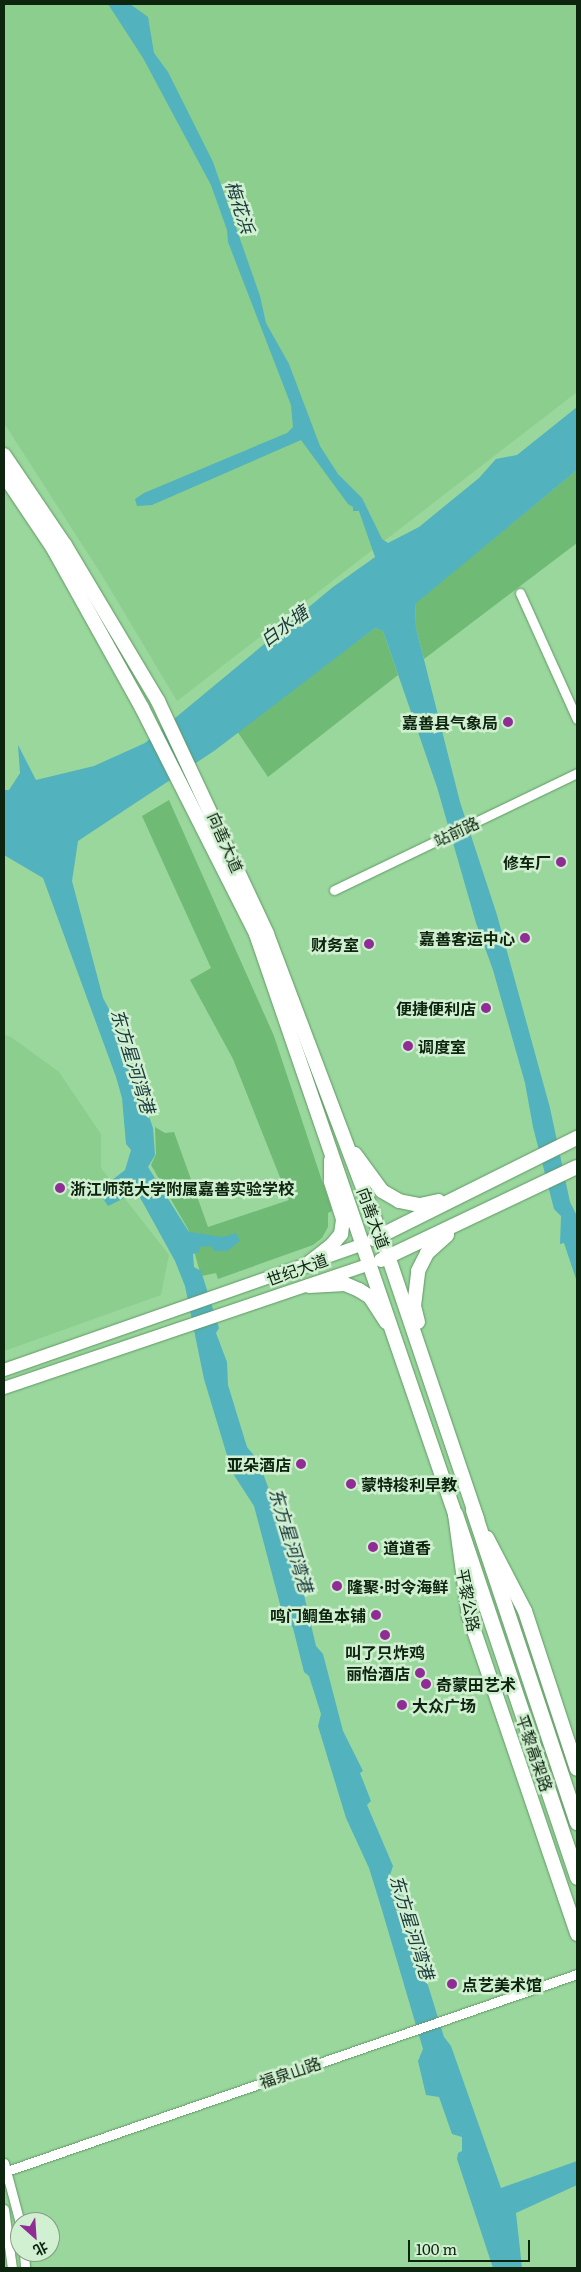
<!DOCTYPE html>
<meta charset="utf-8">
<style>
body{margin:0}
#map{position:relative;width:581px;height:2272px;overflow:hidden;background:#9ad79d;font-family:Literata,"Noto Sans SC",serif}
div>[style]{position:absolute}
.built>*{inset:0;background:#8bce8e}
.green>*{inset:0;background:#6fba74}
.water>*{inset:0;background:#52b2bd}
.roads{filter:drop-shadow(0 0 1px #5f9963) drop-shadow(0 0 1px #5f9963)}
.minor>*{height:9px;margin:-4.5px;padding:0 4.5px;transform-origin:4.5px;border-radius:4.5px;background:#fff}
.secondary>*{height:12px;margin:-6px;padding:0 6px;transform-origin:6px;border-radius:6px;background:#fff}
.primary>*{height:14px;margin:-7px;padding:0 7px;transform-origin:7px;border-radius:7px;background:#fff}
.trunk>*{height:15px;margin:-7.5px;padding:0 7.5px;transform-origin:7.5px;border-radius:7.5px;background:#fff}
.dots>*{width:14px;height:14px;translate:-50% -50%;box-sizing:border-box;border:2px solid #d1efd1;border-radius:50%}
span{translate:-50% -50%;white-space:nowrap;text-align:center;line-height:1.15;-webkit-text-stroke:5px #d1efd1;paint-order:stroke}
.poi-label{font-size:16px;color:#0d250f;font-weight:700}
.right{translate:-100% -50%;text-align:right}
.left{translate:0 -50%;text-align:left}
.street-label{font-size:16px;color:#0d250f}
.water-label{font-size:18px;color:#19373b;font-style:italic}
.frame{position:absolute;inset:0;border:5px solid #0d250f;pointer-events:none}
.north{position:absolute;left:10px;top:2212px;width:50px;height:50px;box-sizing:border-box;background:#d1efd1;border:1px solid #839e83;border-radius:50%;rotate:154deg;font-size:14px;font-weight:700;line-height:20px;text-align:center;color:#0d250f}
.north::after{content:'';display:block;margin:auto;width:18px;height:22px;background:#902d95;clip-path:polygon(50% 0,100% 100%,50% 72%,0 100%)}
.scale{position:absolute;left:408px;top:2240px;width:122px;height:22px;box-sizing:border-box;border:2px solid #0d250f;border-top:0;padding-left:6px;font-size:15px;line-height:18px;white-space:nowrap;color:#0d250f;-webkit-text-stroke:4px #d1efd1;paint-order:stroke}
</style>
<div id="map">
<div class="built">
<div style="clip-path:polygon(4px 4px,577px 4px,577px 392px,177px 701px,103px 577px,4px 423px)"></div>
<div style="clip-path:polygon(4px 1035px,11px 1037px,59px 1072px,101px 1134px,101px 1168px,169px 1255px,161px 1295px,4px 1351px)"></div>
</div>
<div class="green">
<div style="clip-path:polygon(577px 470px,577px 543px,424px 659px,416px 628px,415px 603px)"></div>
<div style="clip-path:polygon(375px 628px,383px 631px,398px 675px,268px 777px,237px 731px)"></div>
<div style="clip-path:polygon(169px 800px,274px 1036px,332px 1211px,328px 1213px,328px 1227px,322px 1238px,313px 1245px,218px 1279px,216px 1273px,201px 1276px,188px 1229px,151px 1165px,156px 1154px,155px 1127px,165px 1133px,174px 1132px,208px 1227px,289px 1200px,233px 1059px,190px 980px,211px 968px,142px 816px)"></div>
</div>
<div class="water">
<div style="clip-path:polygon(108px 4px,130px 4px,148px 17px,154px 53px,168px 72px,213px 162px,260px 296px,266px 323px,289px 364px,320px 446px,338px 474px,362px 498px,382px 539px,388px 543px,419px 527px,479px 478px,496px 459px,517px 455px,577px 407px,577px 470px,415px 604px,416px 628px,460px 802px,497px 915px,550px 1108px,570px 1202px,577px 1216px,577px 1282px,564px 1243px,560px 1244px,561px 1216px,554px 1209px,533px 1127px,525px 1083px,493px 970px,476px 923px,437px 787px,383px 631px,375px 628px,214px 751px,78px 841px,72px 881px,103px 998px,118px 1026px,153px 1128px,155px 1155px,148px 1167px,189px 1232px,223px 1237px,236px 1233px,240px 1241px,227px 1251px,214px 1251px,211px 1246px,200px 1247px,199px 1252px,193px 1254px,194px 1267px,201px 1271px,219px 1328px,216px 1333px,227px 1362px,228px 1385px,247px 1447px,258px 1460px,297px 1565px,316px 1646px,323px 1654px,343px 1731px,363px 1771px,360px 1773px,371px 1801px,367px 1805px,393px 1866px,390px 1875px,398px 1888px,444px 2037px,451px 2046px,501px 2188px,577px 2161px,577px 2185px,516px 2213px,522px 2268px,493px 2268px,457px 2159px,458px 2153px,462px 2151px,462px 2137px,452px 2134px,439px 2097px,426px 2095px,418px 2061px,423px 2049px,382px 1910px,369px 1868px,346px 1818px,318px 1726px,321px 1714px,309px 1676px,304px 1672px,293px 1628px,281px 1608px,254px 1506px,232px 1472px,204px 1379px,185px 1286px,175px 1261px,137px 1192px,108px 1206px,98px 1191px,125px 1170px,131px 1150px,126px 1144px,122px 1098px,116px 1077px,43px 878px,4px 855px,4px 790px,9px 790px,20px 773px,18px 745px,36px 780px,94px 766px,145px 743px,333px 587px,375px 557px,359px 511px,353px 511px,353px 507px,348px 504px,301px 440px,152px 505px,137px 506px,135px 499px,144px 493px,287px 433px,293px 427px,291px 405px,228px 242px,227px 230px,211px 185px,143px 58px)"></div>
</div>
<div class="roads">
<div class="minor">
<div style="left:520px;top:593px;width:138px;rotate:65.7deg"></div>
<div style="left:334px;top:890px;width:270px;rotate:-25.7deg"></div>
<div style="left:4px;top:2163px;width:62px;rotate:75.1deg"></div>
<div style="left:4px;top:2172px;width:606px;rotate:-19.06deg"></div>
<div style="left:4px;top:2209px;width:60px;rotate:82.3deg"></div>
<div style="left:24px;top:2252px;width:16px;rotate:86deg"></div>
</div>
<div class="secondary">
<div style="left:4px;top:1370px;width:381px;rotate:-19.3deg"></div>
<div style="left:4px;top:1388px;width:387px;rotate:-18.7deg"></div>
</div>
<div class="primary">
<div style="left:4px;top:455px;width:109px;rotate:55.9deg"></div>
<div style="left:65px;top:545px;width:182px;rotate:59.2deg"></div>
<div style="left:158px;top:701px;width:257px;rotate:64.9deg"></div>
<div style="left:267px;top:934px;width:322px;rotate:69.3deg"></div>
<div style="left:381px;top:1235px;width:300px;rotate:71.3deg"></div>
<div style="left:4px;top:475px;width:88px;rotate:56.1deg"></div>
<div style="left:53px;top:548px;width:183px;rotate:60.9deg"></div>
<div style="left:142px;top:708px;width:253px;rotate:63.2deg"></div>
<div style="left:256px;top:934px;width:613px;rotate:71.06deg"></div>
<div style="left:455px;top:1514px;width:103px;rotate:82.2deg"></div>
<div style="left:469px;top:1616px;width:336px;rotate:71.2deg"></div>
<div style="left:355px;top:1154px;width:46px;rotate:53.9deg"></div>
<div style="left:382px;top:1191px;width:20px;rotate:30deg"></div>
<div style="left:399px;top:1201px;width:21px;rotate:11deg"></div>
<div style="left:420px;top:1205px;width:19px;rotate:-12deg"></div>
<div style="left:374px;top:1239px;width:227px;rotate:-26.5deg"></div>
<div style="left:381px;top:1260px;width:217px;rotate:-25.4deg"></div>
<div style="left:305px;top:1266px;width:33px;rotate:-38deg"></div>
<div style="left:331px;top:1246px;width:16px;rotate:-50deg"></div>
<div style="left:341px;top:1234px;width:15px;rotate:-82deg"></div>
<div style="left:343px;top:1219px;width:40px;rotate:-108deg"></div>
<div style="left:331px;top:1181px;width:21px;rotate:-90deg"></div>
<div style="left:309px;top:1286px;width:36px;rotate:-3deg"></div>
<div style="left:345px;top:1284px;width:15px;rotate:23deg"></div>
<div style="left:359px;top:1290px;width:13px;rotate:32deg"></div>
<div style="left:370px;top:1297px;width:30px;rotate:57deg"></div>
<div style="left:418px;top:1322px;width:16px;rotate:-104deg"></div>
<div style="left:414px;top:1306px;width:35px;rotate:-83deg"></div>
<div style="left:418px;top:1271px;width:20px;rotate:-63deg"></div>
<div style="left:427px;top:1253px;width:27px;rotate:-42deg"></div>
<div style="left:487px;top:1538px;width:82px;rotate:62.5deg"></div>
<div style="left:525px;top:1611px;width:166px;rotate:71.8deg"></div>
</div>
<div class="trunk">
<div style="left:473px;top:1510px;width:329px;rotate:71.6deg"></div>
<div style="left:455px;top:1514px;width:383px;rotate:71.4deg"></div>
</div>
</div>
<div class="dots">
<div style="left:508px;top:722px;background:#902d95"></div>
<div style="left:561px;top:862px;background:#902d95"></div>
<div style="left:525px;top:938px;background:#902d95"></div>
<div style="left:369px;top:944px;background:#902d95"></div>
<div style="left:486px;top:1008px;background:#902d95"></div>
<div style="left:408px;top:1046px;background:#902d95"></div>
<div style="left:60px;top:1188px;background:#902d95"></div>
<div style="left:301px;top:1464px;background:#902d95"></div>
<div style="left:351px;top:1484px;background:#902d95"></div>
<div style="left:373px;top:1547px;background:#902d95"></div>
<div style="left:337px;top:1586px;background:#902d95"></div>
<div style="left:376px;top:1615px;background:#902d95"></div>
<div style="left:385px;top:1635px;background:#902d95"></div>
<div style="left:420px;top:1673px;background:#902d95"></div>
<div style="left:426px;top:1684px;background:#902d95"></div>
<div style="left:402px;top:1705px;background:#902d95"></div>
<div style="left:452px;top:1984px;background:#902d95"></div>
</div>
<div class="poi-label">
<span class="right" style="left:498px;top:722px">嘉善县气象局</span>
<span class="right" style="left:551px;top:862px">修车厂</span>
<span class="right" style="left:515px;top:938px">嘉善客运中心</span>
<span class="right" style="left:359px;top:944px">财务室</span>
<span class="right" style="left:476px;top:1008px">便捷便利店</span>
<span class="left" style="left:418px;top:1046px">调度室</span>
<span class="left" style="left:70px;top:1188px">浙江师范大学附属嘉善实验学校</span>
<span class="right" style="left:291px;top:1464px">亚朵酒店</span>
<span class="left" style="left:361px;top:1484px">蒙特梭利早教</span>
<span class="left" style="left:383px;top:1547px">道道香</span>
<span class="left" style="left:347px;top:1586px">隆聚·时令海鲜</span>
<span class="right" style="left:366px;top:1615px">鸣门鲷鱼本铺</span>
<span style="left:385px;top:1652px">叫了只炸鸡</span>
<span class="right" style="left:410px;top:1673px">丽怡酒店</span>
<span class="left" style="left:436px;top:1684px">奇蒙田艺术</span>
<span class="left" style="left:412px;top:1705px">大众广场</span>
<span class="left" style="left:462px;top:1984px">点艺美术馆</span>
</div>
<div class="street-label">
<span style="left:456px;top:831px;rotate:-25deg">站前路</span>
<span style="left:226px;top:842px;rotate:66deg">向善大道</span>
<span style="left:374px;top:1218px;rotate:70deg">向善大道</span>
<span style="left:297px;top:1269px;rotate:-20deg">世纪大道</span>
<span style="left:469px;top:1600px;rotate:79deg">平黎公路</span>
<span style="left:535px;top:1753px;rotate:71deg">平黎高架路</span>
<span style="left:290px;top:2072px;rotate:-19deg">福泉山路</span>
</div>
<div class="water-label">
<span style="left:240px;top:207px;rotate:72deg">梅花浜</span>
<span style="left:284px;top:626px;rotate:-37deg">白水塘</span>
<span style="left:133px;top:1061px;rotate:73deg">东方星河湾港</span>
<span style="left:291px;top:1540px;rotate:73deg">东方星河湾港</span>
<span style="left:412px;top:1927px;rotate:73deg">东方星河湾港</span>
</div>
<div class="frame"></div>
<div class="north">北</div>
<div class="scale">100 m</div>
</div>
